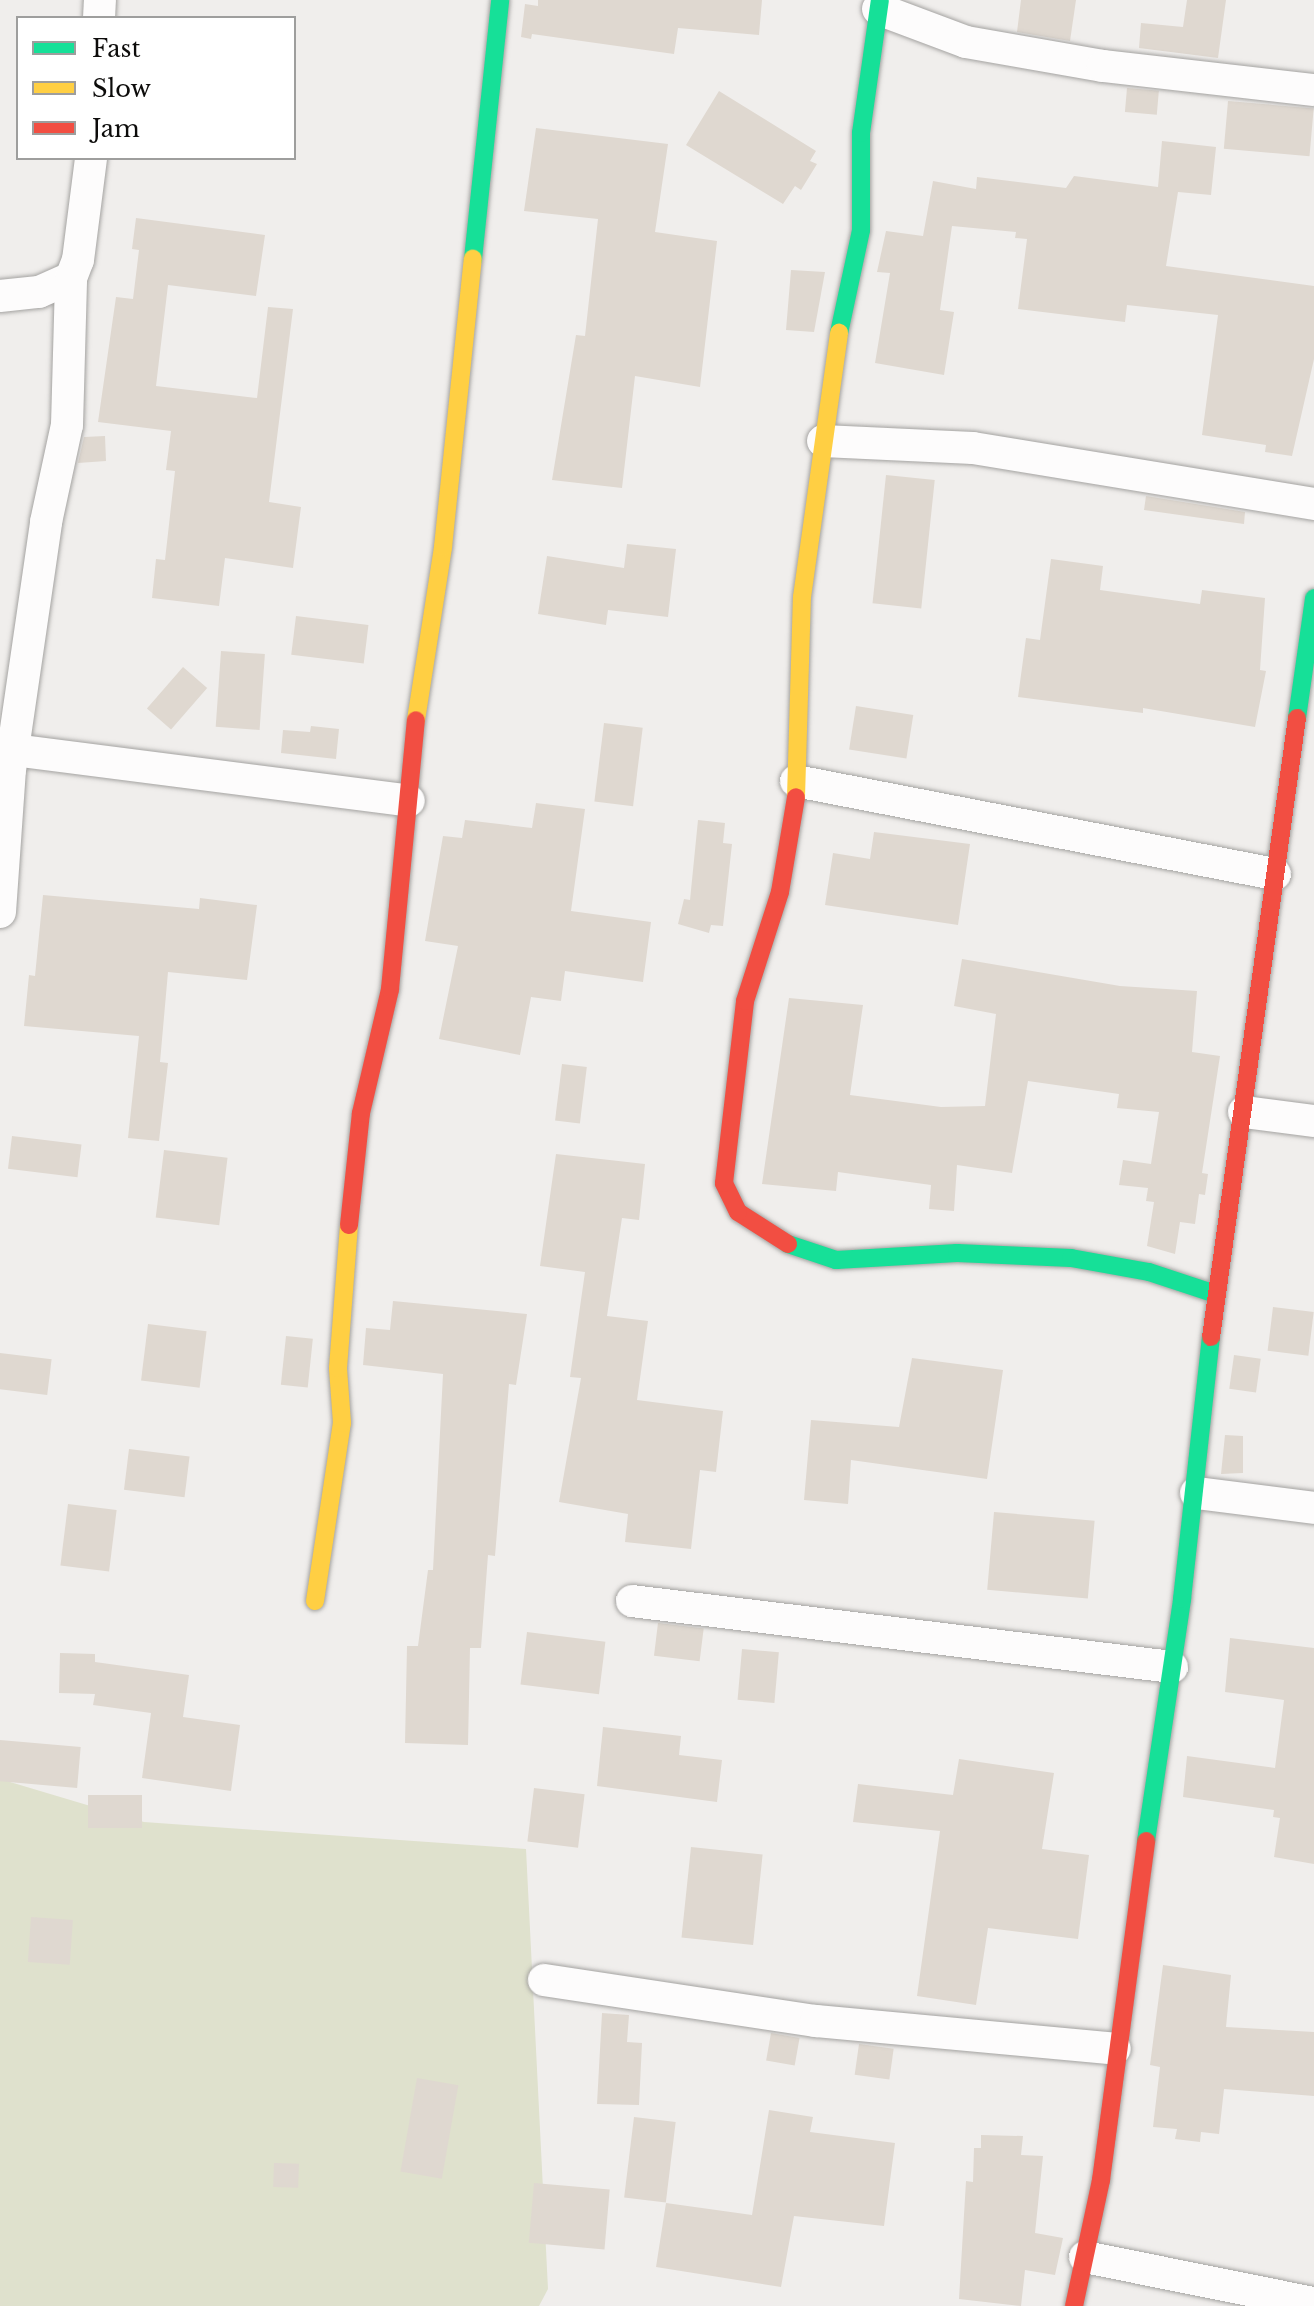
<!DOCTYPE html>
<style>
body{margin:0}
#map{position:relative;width:1314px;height:2306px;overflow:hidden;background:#f0eeec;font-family:"Libre Baskerville",serif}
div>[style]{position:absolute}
.green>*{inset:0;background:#dfe1cd}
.building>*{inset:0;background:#dfd8d0;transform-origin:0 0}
.roads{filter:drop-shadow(0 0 2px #a4a3a1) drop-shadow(0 0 2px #a4a3a1)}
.street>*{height:32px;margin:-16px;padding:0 16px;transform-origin:16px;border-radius:16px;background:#fdfcfc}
.fast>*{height:18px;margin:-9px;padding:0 9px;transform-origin:9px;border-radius:9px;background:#16e098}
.slow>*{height:18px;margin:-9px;padding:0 9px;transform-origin:9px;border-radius:9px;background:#ffcf43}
.jam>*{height:18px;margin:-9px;padding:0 9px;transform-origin:9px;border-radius:9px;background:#f24e42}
span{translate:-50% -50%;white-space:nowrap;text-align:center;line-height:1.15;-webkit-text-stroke:8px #fff;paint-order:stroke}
.legend{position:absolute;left:16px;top:16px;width:280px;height:144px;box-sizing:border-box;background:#fff;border:2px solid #9e9e9d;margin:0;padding:10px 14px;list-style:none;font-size:24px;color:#0d0c0b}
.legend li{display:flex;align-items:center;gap:16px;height:40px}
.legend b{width:40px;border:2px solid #9e9e9d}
</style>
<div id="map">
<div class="green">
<div style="clip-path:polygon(0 1779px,144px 1822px,526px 1849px,548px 2289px,539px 2306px,0 2306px)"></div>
</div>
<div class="building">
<div style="clip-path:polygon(538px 0,762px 0,759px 35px,678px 28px,674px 54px,532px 34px,531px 39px,521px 37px,525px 4px,538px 6px)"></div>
<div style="clip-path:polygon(1021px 0,1076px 0,1070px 41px,1017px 32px)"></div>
<div style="clip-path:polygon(1187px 0,1226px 0,1218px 58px,1139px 48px,1141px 23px,1183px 27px)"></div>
<div style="left:1127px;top:88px;width:32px;height:24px;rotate:5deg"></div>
<div style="clip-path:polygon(719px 91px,816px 151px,810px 161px,817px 164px,801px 190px,795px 186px,783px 204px,686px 145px)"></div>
<div style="left:1228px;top:101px;width:86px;height:48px;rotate:5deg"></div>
<div style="clip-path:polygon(536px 128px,668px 144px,655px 232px,717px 241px,700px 387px,635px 376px,622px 488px,552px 480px,576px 335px,585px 336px,598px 219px,524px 211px)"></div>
<div style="clip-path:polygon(1162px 141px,1216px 147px,1211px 195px,1178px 192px,1166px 266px,1314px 286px,1314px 359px,1292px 456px,1265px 452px,1266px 445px,1202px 435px,1218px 315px,1127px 305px,1125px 322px,1018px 309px,1027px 239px,1015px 238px,1016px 232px,952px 226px,940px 310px,954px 312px,944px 375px,875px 363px,890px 273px,877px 272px,886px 231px,923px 236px,933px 181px,976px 189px,977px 177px,1066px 188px,1074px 176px,1158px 187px)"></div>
<div style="clip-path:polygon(136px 218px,265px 235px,256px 296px,168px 285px,156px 386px,257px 398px,268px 307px,293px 309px,269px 502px,301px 507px,293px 568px,225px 558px,219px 606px,152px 598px,156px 559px,165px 560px,175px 471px,166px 470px,171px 431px,98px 422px,116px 297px,133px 299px,139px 250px,132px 249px)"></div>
<div style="clip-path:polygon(791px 270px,825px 272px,814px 332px,786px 330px)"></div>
<div style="clip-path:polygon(105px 436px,106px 461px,78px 463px,84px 437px)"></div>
<div style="left:886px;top:475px;width:49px;height:129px;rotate:6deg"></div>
<div style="clip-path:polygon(1146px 496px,1245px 512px,1244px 524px,1144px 510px)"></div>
<div style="clip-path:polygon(627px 544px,676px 549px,668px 617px,608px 610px,606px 625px,538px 614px,547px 556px,624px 568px)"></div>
<div style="clip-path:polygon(1051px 559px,1103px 566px,1100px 590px,1200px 604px,1202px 590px,1265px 598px,1260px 670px,1266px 671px,1255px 727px,1143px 708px,1143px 713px,1018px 697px,1026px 638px,1040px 640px)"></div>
<div style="left:296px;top:616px;width:73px;height:39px;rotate:7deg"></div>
<div style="left:221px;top:651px;width:44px;height:76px;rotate:4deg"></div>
<div style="left:183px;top:667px;width:32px;height:55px;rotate:41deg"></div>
<div style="left:856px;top:706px;width:58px;height:44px;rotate:9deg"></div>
<div style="left:604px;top:723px;width:39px;height:79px;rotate:7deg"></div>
<div style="clip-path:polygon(311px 726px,339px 729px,336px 759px,281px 753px,283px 730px,310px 732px)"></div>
<div style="clip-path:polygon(536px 803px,585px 809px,571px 911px,651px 922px,643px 982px,565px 971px,561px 1001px,531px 997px,520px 1055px,439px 1039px,458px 946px,425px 941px,443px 836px,462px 838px,465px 820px,532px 828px)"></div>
<div style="clip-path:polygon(698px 820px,725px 823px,723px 843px,732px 844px,723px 926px,711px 925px,709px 933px,678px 924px,684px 899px,690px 900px)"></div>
<div style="clip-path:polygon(874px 832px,970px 844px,958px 925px,825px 905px,833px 853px,870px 859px)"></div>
<div style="clip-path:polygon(43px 895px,199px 909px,200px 898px,257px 905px,247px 980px,168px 972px,160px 1062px,168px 1063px,159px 1141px,128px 1138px,139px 1036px,24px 1026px,29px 975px,35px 976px)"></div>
<div style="clip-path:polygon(962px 959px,1120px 986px,1197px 991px,1192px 1052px,1220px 1056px,1202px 1173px,1208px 1174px,1205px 1195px,1199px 1194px,1195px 1224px,1180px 1222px,1175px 1254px,1147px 1246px,1154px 1202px,1146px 1201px,1148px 1188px,1119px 1185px,1123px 1160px,1151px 1164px,1159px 1112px,1117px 1108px,1119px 1094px,1028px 1081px,1012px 1173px,957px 1165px,954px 1211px,929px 1209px,931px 1185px,838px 1172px,836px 1191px,762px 1184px,789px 998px,863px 1005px,850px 1095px,941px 1107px,985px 1106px,996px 1014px,954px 1006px)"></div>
<div style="left:562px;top:1064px;width:25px;height:57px;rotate:7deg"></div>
<div style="left:12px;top:1136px;width:70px;height:33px;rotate:7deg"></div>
<div style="left:164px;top:1150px;width:64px;height:68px;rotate:7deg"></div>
<div style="clip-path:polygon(556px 1154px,645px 1164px,639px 1220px,622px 1218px,607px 1316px,648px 1321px,637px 1400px,723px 1411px,716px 1472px,700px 1470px,691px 1549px,625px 1542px,628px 1514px,559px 1502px,581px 1378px,570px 1377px,585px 1272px,540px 1266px)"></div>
<div style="clip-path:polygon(393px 1301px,527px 1314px,516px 1385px,509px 1384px,495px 1556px,488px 1555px,481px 1648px,470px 1648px,468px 1745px,405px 1743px,407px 1646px,418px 1646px,428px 1570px,433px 1570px,443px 1374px,363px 1365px,366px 1328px,390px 1330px)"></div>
<div style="left:1273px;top:1307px;width:41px;height:44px;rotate:7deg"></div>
<div style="left:148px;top:1324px;width:59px;height:57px;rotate:7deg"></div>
<div style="left:286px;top:1336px;width:27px;height:49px;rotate:6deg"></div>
<div style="left:0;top:1353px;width:52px;height:36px;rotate:7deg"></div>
<div style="left:1234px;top:1355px;width:27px;height:34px;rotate:8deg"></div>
<div style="clip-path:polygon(912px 1358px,1003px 1370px,987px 1479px,851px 1460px,848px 1504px,804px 1500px,811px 1420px,899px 1427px)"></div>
<div style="clip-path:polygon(1225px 1435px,1243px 1436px,1243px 1473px,1221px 1474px)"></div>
<div style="left:129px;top:1449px;width:61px;height:41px;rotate:7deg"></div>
<div style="left:68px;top:1504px;width:49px;height:62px;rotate:7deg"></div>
<div style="left:994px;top:1512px;width:101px;height:78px;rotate:5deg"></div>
<div style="left:658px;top:1623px;width:46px;height:33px;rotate:7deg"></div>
<div style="left:527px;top:1632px;width:79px;height:53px;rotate:7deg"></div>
<div style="clip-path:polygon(1230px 1638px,1314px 1648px,1314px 1864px,1274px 1857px,1280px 1818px,1273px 1817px,1274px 1810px,1183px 1797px,1187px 1756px,1275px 1768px,1284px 1700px,1225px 1692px)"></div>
<div style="left:742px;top:1649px;width:37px;height:51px;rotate:5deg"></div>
<div style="clip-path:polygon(60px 1653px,95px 1654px,95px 1662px,189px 1675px,183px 1717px,240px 1725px,231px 1791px,142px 1778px,151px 1713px,93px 1705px,95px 1694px,59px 1693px)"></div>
<div style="clip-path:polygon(603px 1727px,681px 1736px,679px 1755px,722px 1760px,717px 1802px,597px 1786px)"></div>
<div style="left:0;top:1740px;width:81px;height:41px;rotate:5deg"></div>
<div style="clip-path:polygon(959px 1759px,1054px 1773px,1042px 1849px,1089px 1855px,1078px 1939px,988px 1928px,976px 2005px,917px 1996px,940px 1831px,853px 1822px,858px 1784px,953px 1795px)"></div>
<div style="left:534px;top:1788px;width:51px;height:54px;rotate:7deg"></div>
<div style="left:88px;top:1795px;width:54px;height:33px"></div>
<div style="left:691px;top:1847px;width:72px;height:91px;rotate:6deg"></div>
<div style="left:31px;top:1917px;width:42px;height:45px;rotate:4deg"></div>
<div style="clip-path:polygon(1163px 1965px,1231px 1975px,1226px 2027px,1314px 2032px,1314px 2096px,1224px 2089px,1219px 2134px,1201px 2132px,1200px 2142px,1175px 2139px,1177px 2129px,1153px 2127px,1160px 2067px,1150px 2065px)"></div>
<div style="clip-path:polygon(602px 2013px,629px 2015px,627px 2042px,642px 2043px,639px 2105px,597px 2104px)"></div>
<div style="left:771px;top:2033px;width:29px;height:28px;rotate:10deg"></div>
<div style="left:859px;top:2044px;width:35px;height:31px;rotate:8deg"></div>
<div style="left:417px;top:2078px;width:42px;height:95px;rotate:10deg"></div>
<div style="clip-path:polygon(769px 2110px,813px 2117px,810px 2132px,895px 2143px,884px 2226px,794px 2216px,781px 2287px,656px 2267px,666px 2203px,752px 2215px)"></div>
<div style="left:634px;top:2117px;width:42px;height:81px;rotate:7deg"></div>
<div style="clip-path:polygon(981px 2135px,1023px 2136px,1021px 2155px,1043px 2156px,1035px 2233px,1063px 2238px,1055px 2275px,1025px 2270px,1021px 2306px,959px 2299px,966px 2181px,973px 2182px,974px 2148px,981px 2148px)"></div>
<div style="left:274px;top:2163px;width:25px;height:24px;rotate:2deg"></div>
<div style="left:534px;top:2183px;width:76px;height:60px;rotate:5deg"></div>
</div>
<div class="roads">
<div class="street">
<div style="left:878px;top:9px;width:94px;rotate:20.6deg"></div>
<div style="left:966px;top:42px;width:139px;rotate:9.9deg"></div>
<div style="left:1103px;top:66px;width:212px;rotate:6.5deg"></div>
<div style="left:99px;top:18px;width:18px;rotate:-87deg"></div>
<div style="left:0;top:296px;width:39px;rotate:-6deg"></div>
<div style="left:39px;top:292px;width:35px;rotate:-24deg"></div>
<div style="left:823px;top:441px;width:150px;rotate:2.7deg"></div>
<div style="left:973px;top:448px;width:346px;rotate:9.3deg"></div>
<div style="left:13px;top:750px;width:399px;rotate:7.3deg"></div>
<div style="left:796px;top:781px;width:488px;rotate:11deg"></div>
<div style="left:0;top:912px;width:142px;rotate:-86deg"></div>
<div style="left:10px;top:770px;width:251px;rotate:-81.7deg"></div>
<div style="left:46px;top:522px;width:99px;rotate:-77.8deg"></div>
<div style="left:67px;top:425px;width:147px;rotate:-88.4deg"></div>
<div style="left:71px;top:278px;width:19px;rotate:-69deg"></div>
<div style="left:78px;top:260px;width:103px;rotate:-82.7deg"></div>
<div style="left:1244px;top:1112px;width:71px;rotate:7.3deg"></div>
<div style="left:1196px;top:1493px;width:119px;rotate:7.2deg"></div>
<div style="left:632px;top:1601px;width:544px;rotate:6.97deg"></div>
<div style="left:544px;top:1980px;width:275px;rotate:8.6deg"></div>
<div style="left:816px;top:2021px;width:300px;rotate:5.3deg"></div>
<div style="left:1085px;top:2257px;width:234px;rotate:11.4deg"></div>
</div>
<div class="fast">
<div style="left:473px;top:259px;width:260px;rotate:-84deg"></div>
<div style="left:839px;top:333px;width:105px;rotate:-77.9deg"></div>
<div style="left:861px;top:230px;width:97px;rotate:-90deg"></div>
<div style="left:861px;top:133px;width:134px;rotate:-81.9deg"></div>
<div style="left:1297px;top:718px;width:121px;rotate:-81.9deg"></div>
<div style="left:788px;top:1244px;width:51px;rotate:18.4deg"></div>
<div style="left:836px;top:1260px;width:121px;rotate:-3.3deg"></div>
<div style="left:957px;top:1253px;width:114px;rotate:2.5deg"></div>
<div style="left:1071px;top:1258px;width:79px;rotate:10.2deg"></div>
<div style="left:1149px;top:1272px;width:71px;rotate:18.2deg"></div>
<div style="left:1146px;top:1841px;width:245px;rotate:-81.5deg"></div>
<div style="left:1182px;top:1599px;width:264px;rotate:-83.7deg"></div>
</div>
<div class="slow">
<div style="left:416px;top:720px;width:175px;rotate:-81.1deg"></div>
<div style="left:443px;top:547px;width:290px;rotate:-84.1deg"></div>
<div style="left:796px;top:797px;width:200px;rotate:-88.3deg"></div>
<div style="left:802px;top:597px;width:267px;rotate:-82deg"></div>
<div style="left:315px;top:1601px;width:180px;rotate:-81.4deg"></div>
<div style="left:342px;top:1423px;width:55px;rotate:-94.2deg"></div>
<div style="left:338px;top:1368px;width:143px;rotate:-85.6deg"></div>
</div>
<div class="jam">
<div style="left:349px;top:1225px;width:113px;rotate:-83.9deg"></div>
<div style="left:361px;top:1113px;width:127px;rotate:-76.8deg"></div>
<div style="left:390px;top:989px;width:270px;rotate:-84.5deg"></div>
<div style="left:788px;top:1244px;width:59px;rotate:-147.4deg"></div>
<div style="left:738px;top:1212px;width:32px;rotate:-116deg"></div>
<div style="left:724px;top:1183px;width:183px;rotate:-83.4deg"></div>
<div style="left:745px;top:1001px;width:114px;rotate:-72.2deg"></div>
<div style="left:780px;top:892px;width:96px;rotate:-80.4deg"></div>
<div style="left:1211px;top:1337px;width:625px;rotate:-82.09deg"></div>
<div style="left:1074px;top:2306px;width:129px;rotate:-77.9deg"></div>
<div style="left:1101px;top:2180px;width:342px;rotate:-82.4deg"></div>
</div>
</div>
<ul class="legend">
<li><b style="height:10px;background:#16e098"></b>Fast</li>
<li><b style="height:10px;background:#ffcf43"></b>Slow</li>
<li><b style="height:10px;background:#f24e42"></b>Jam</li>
</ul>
</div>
